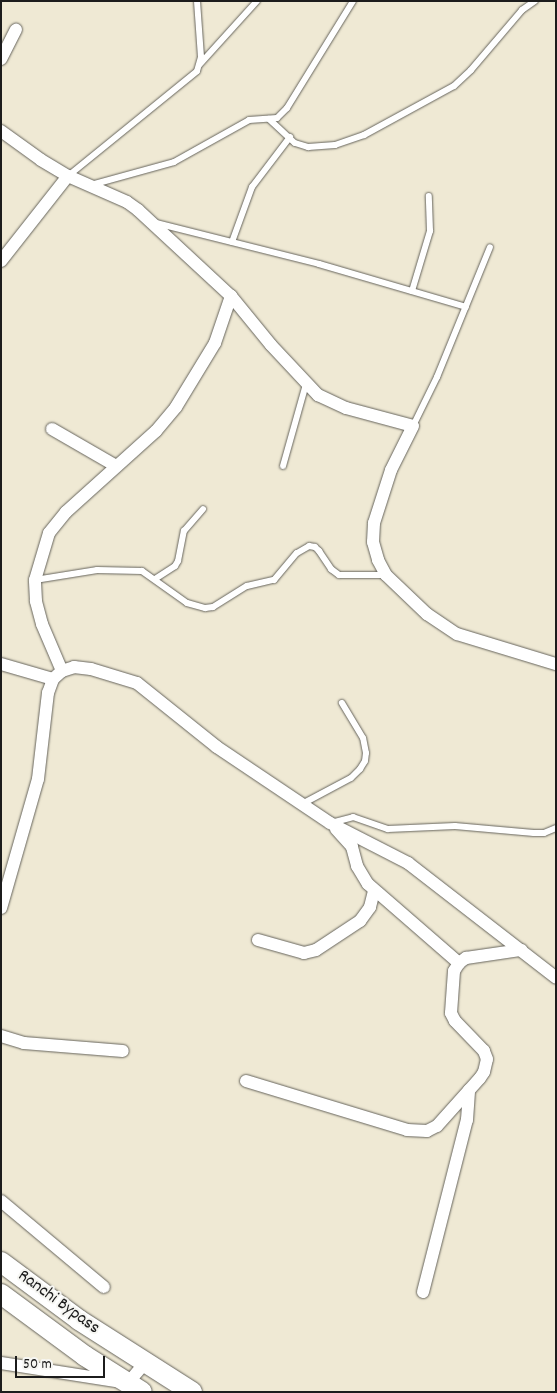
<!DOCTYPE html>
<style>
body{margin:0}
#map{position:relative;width:557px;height:1393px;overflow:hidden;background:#efe9d4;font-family:Dekko,sans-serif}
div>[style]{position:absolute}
.roads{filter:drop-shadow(0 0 1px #66645c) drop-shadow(0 0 1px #66645c)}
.service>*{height:6px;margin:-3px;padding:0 3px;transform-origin:3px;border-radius:3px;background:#fff}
.minor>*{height:12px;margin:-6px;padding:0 6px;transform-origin:6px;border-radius:6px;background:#fff}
.trunk>*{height:20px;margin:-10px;padding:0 10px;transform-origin:10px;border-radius:10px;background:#fff}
span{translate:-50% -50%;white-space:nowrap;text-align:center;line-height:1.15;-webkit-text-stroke:4px #f6f6f2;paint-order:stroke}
.street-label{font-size:18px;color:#1c1c1c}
.frame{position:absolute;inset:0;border:2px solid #1c1c1c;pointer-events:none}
.scale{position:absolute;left:15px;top:1356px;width:90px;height:22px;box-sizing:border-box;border:2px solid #1c1c1c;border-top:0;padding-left:6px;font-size:15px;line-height:18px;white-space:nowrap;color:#1c1c1c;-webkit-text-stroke:4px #f6f6f2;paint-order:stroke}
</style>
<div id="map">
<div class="roads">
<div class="service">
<div style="left:200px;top:64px;width:85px;rotate:-47.9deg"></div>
<div style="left:269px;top:119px;width:35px;rotate:43deg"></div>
<div style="left:295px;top:143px;width:14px;rotate:17deg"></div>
<div style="left:308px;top:147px;width:27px;rotate:-4deg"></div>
<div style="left:335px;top:145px;width:31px;rotate:-19deg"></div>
<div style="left:364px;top:135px;width:102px;rotate:-28.6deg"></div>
<div style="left:454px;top:86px;width:23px;rotate:-43deg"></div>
<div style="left:471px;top:70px;width:79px;rotate:-49.6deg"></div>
<div style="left:522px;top:10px;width:16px;rotate:-35deg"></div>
<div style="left:68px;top:176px;width:166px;rotate:-39.1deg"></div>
<div style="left:197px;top:71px;width:15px;rotate:-74deg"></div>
<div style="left:201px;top:57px;width:56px;rotate:-94.1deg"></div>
<div style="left:91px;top:185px;width:86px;rotate:-15.5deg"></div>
<div style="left:174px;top:162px;width:86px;rotate:-29.2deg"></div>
<div style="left:249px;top:120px;width:28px;rotate:-4deg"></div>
<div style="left:277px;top:118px;width:14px;rotate:-45deg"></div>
<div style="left:287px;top:108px;width:126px;rotate:-58.3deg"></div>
<div style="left:156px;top:223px;width:168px;rotate:14.1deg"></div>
<div style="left:319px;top:264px;width:153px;rotate:16.3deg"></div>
<div style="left:232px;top:242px;width:59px;rotate:-70deg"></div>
<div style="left:252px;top:187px;width:63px;rotate:-52.8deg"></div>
<div style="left:412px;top:291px;width:63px;rotate:-73.3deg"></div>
<div style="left:430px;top:231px;width:35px;rotate:-92deg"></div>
<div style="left:413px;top:426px;width:55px;rotate:-63.9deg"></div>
<div style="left:437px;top:377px;width:140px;rotate:-67.8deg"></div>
<div style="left:283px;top:466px;width:85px;rotate:-74.3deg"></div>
<div style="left:155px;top:579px;width:24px;rotate:-33deg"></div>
<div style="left:175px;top:566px;width:6px;rotate:-59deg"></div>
<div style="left:178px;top:561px;width:31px;rotate:-79deg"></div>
<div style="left:184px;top:531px;width:29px;rotate:-49deg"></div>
<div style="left:35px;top:580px;width:63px;rotate:-9.2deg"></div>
<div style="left:97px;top:570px;width:45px;rotate:1.3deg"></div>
<div style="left:142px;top:571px;width:55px;rotate:35.4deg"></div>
<div style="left:187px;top:603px;width:19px;rotate:16deg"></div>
<div style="left:205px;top:608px;width:8px;rotate:-7deg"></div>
<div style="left:213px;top:607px;width:40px;rotate:-32deg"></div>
<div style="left:247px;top:586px;width:28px;rotate:-13deg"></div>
<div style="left:274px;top:580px;width:35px;rotate:-50deg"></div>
<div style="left:297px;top:553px;width:14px;rotate:-30deg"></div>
<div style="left:309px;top:546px;width:6px;rotate:9deg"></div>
<div style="left:315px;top:547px;width:6px;rotate:45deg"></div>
<div style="left:319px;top:551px;width:22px;rotate:56deg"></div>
<div style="left:331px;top:569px;width:10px;rotate:37deg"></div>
<div style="left:339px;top:575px;width:47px"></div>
<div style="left:302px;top:804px;width:55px;rotate:-28deg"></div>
<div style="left:351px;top:778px;width:13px;rotate:-45deg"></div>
<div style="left:360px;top:769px;width:9px;rotate:-58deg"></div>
<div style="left:365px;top:761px;width:8px;rotate:-83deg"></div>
<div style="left:366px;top:753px;width:15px;rotate:-101deg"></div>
<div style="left:363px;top:738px;width:41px;rotate:-121deg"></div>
<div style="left:331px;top:823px;width:23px;rotate:-15deg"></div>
<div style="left:353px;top:817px;width:37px;rotate:19deg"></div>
<div style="left:388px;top:829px;width:67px;rotate:-2.6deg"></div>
<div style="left:455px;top:826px;width:79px;rotate:5.1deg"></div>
<div style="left:534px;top:833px;width:10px"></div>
<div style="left:544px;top:833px;width:13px;rotate:-23deg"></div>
</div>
<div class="minor">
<div style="left:1px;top:59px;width:33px;rotate:-63deg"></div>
<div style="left:1px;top:131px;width:49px;rotate:35.9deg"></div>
<div style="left:41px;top:160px;width:31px;rotate:31deg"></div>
<div style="left:68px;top:176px;width:64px;rotate:23.8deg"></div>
<div style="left:127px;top:202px;width:14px;rotate:36deg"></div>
<div style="left:138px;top:210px;width:127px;rotate:42.8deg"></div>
<div style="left:231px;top:296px;width:63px;rotate:50.8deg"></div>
<div style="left:271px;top:345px;width:69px;rotate:46.8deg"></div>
<div style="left:318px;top:395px;width:31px;rotate:25deg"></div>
<div style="left:346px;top:408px;width:69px;rotate:15deg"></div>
<div style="left:413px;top:426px;width:49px;rotate:116.6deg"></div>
<div style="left:391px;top:470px;width:56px;rotate:107.8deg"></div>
<div style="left:374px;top:523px;width:19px;rotate:93deg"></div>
<div style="left:373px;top:542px;width:19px;rotate:74deg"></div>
<div style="left:378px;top:560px;width:17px;rotate:62deg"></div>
<div style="left:386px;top:575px;width:57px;rotate:43.6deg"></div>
<div style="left:427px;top:614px;width:36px;rotate:34deg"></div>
<div style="left:457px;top:634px;width:103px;rotate:16.9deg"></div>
<div style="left:1px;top:261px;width:108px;rotate:-51.8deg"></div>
<div style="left:52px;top:429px;width:74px;rotate:30deg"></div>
<div style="left:1px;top:664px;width:54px;rotate:16.1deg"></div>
<div style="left:62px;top:671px;width:51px;rotate:-113.1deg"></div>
<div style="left:42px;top:624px;width:24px;rotate:-105deg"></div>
<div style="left:36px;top:601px;width:21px;rotate:-93deg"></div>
<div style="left:35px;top:580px;width:49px;rotate:-73.4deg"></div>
<div style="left:49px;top:533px;width:27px;rotate:-51deg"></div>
<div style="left:66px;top:512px;width:121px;rotate:-42deg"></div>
<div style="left:156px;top:431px;width:31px;rotate:-50deg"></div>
<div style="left:176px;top:407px;width:75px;rotate:-58.6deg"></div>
<div style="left:215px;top:343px;width:50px;rotate:-71.2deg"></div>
<div style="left:336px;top:829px;width:24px;rotate:48deg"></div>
<div style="left:352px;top:847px;width:20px;rotate:75deg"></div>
<div style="left:357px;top:866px;width:21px;rotate:59deg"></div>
<div style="left:368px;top:884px;width:121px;rotate:41deg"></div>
<div style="left:1px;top:908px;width:134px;rotate:-74deg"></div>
<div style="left:38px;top:779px;width:87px;rotate:-83.4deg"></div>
<div style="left:48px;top:693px;width:15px;rotate:-70deg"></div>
<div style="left:53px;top:679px;width:12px;rotate:-42deg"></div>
<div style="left:62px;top:671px;width:13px;rotate:-18deg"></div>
<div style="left:74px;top:667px;width:17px;rotate:7deg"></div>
<div style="left:91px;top:669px;width:48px;rotate:16.9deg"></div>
<div style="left:137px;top:683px;width:102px;rotate:38.7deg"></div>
<div style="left:217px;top:747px;width:136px;rotate:33.9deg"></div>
<div style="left:330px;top:823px;width:88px;rotate:27.1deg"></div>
<div style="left:408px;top:863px;width:187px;rotate:37.8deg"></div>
<div style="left:258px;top:940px;width:48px;rotate:15.8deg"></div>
<div style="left:304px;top:953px;width:12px;rotate:-14deg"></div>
<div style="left:316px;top:950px;width:53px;rotate:-33.4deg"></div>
<div style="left:360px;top:921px;width:17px;rotate:-54deg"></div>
<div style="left:370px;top:907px;width:16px;rotate:-76deg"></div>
<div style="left:1px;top:1036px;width:24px;rotate:17deg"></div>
<div style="left:24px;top:1043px;width:99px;rotate:4.6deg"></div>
<div style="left:246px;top:1081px;width:168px;rotate:16.9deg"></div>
<div style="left:407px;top:1130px;width:20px;rotate:3deg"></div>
<div style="left:427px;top:1131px;width:11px;rotate:-27deg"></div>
<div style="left:437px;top:1126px;width:64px;rotate:-48.1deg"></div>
<div style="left:480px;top:1078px;width:7px;rotate:-56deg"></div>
<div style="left:484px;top:1072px;width:13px;rotate:-77deg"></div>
<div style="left:487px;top:1059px;width:9px;rotate:-111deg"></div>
<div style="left:484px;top:1051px;width:42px;rotate:-134deg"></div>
<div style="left:455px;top:1021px;width:9px;rotate:-117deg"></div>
<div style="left:451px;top:1013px;width:42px;rotate:-85.9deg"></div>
<div style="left:454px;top:971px;width:9px;rotate:-58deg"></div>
<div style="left:459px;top:963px;width:9px;rotate:-36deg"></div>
<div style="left:466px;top:958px;width:56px;rotate:-8.3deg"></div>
<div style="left:1px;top:1201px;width:134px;rotate:39.9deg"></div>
<div style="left:423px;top:1292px;width:178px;rotate:-75.7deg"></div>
<div style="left:467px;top:1120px;width:30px;rotate:-86deg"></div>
<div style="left:1px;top:1363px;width:129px;rotate:8.9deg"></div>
<div style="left:128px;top:1383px;width:26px;rotate:-50deg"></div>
</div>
<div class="trunk">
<div style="left:1px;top:1262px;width:97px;rotate:36.6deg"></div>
<div style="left:79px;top:1320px;width:134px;rotate:32.5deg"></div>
<div style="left:1px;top:1294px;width:104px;rotate:36.4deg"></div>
<div style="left:85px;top:1356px;width:67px;rotate:32.3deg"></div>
</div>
</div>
<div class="street-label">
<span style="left:58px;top:1303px;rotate:36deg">Ranchi Bypass</span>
</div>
<div class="frame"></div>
<div class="scale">50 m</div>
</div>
